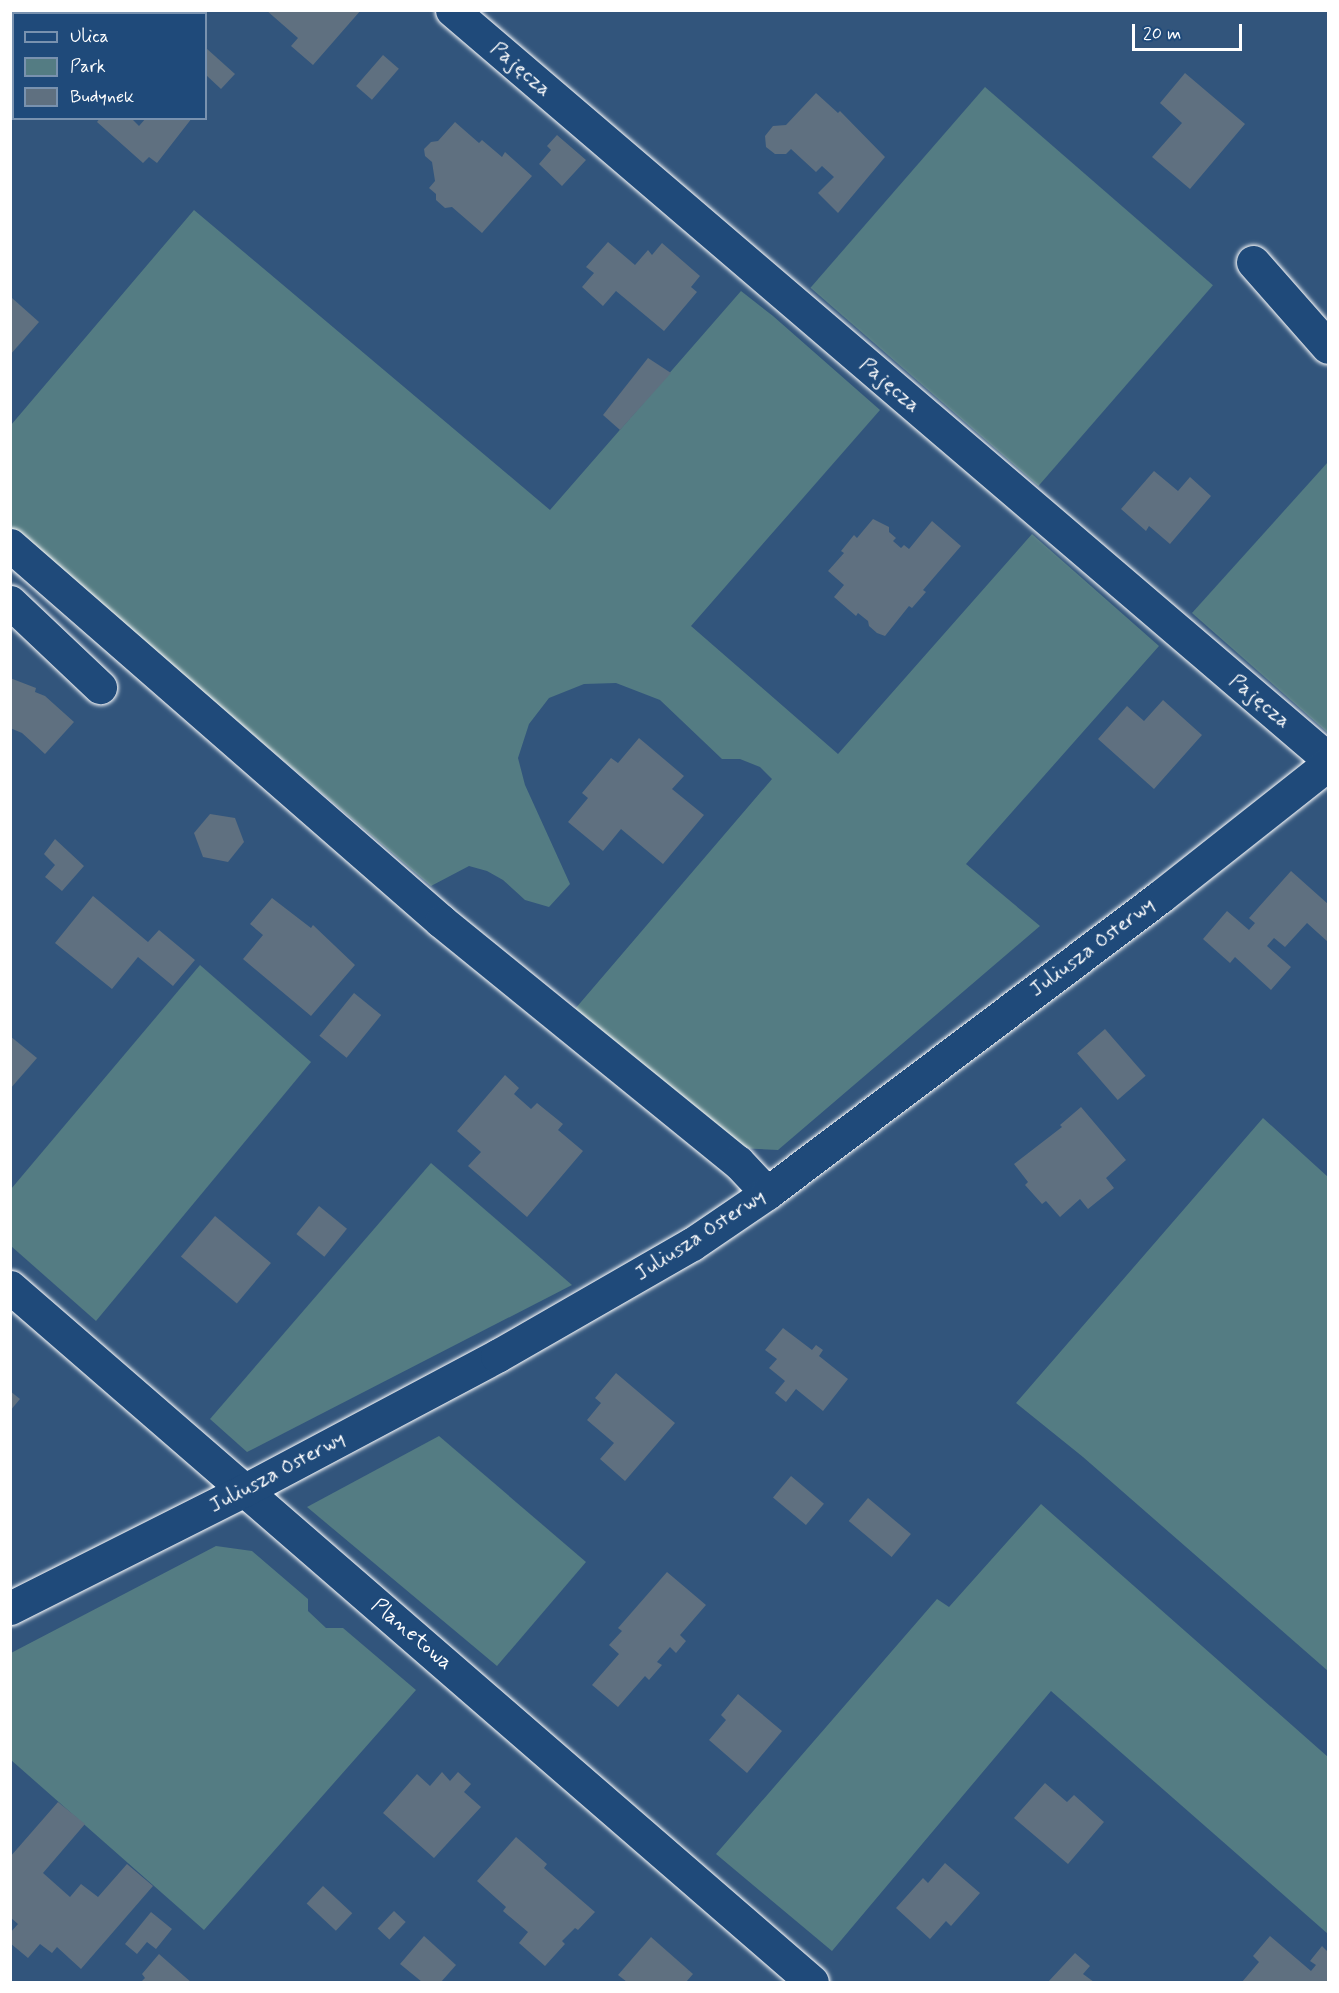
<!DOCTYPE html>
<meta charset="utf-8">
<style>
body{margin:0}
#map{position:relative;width:1339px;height:1993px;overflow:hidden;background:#32557c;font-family:Mynerve,sans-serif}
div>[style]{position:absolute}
.green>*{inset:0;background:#547c83;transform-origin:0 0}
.building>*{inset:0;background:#5f7080;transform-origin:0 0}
.roads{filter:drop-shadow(0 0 2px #fff) drop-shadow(0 0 2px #fff)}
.minor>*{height:33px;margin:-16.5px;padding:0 16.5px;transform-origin:16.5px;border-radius:16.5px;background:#1f4a7a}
span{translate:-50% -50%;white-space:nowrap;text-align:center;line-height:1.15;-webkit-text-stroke:4.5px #1f4a7a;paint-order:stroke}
.street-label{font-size:21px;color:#fff}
.frame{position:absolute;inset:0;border:12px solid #fff;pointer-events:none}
.legend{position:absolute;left:12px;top:12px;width:195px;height:108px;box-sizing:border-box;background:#1f4a7a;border:2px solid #7992af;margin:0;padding:8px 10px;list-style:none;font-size:18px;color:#fff}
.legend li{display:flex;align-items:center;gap:12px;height:30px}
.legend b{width:30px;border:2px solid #7992af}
.scale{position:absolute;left:1132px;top:24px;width:110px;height:27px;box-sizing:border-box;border:3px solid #fff;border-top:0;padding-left:8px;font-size:18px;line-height:21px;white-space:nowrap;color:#fff;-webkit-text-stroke:4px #1f4a7a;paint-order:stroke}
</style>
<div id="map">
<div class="green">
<div style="left:985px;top:87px;width:302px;height:266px;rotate:41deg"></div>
<div style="clip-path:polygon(194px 210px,550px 510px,741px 291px,773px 316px,880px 410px,691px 626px,838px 754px,1032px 534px,1159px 646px,966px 864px,1040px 926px,778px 1150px,738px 1148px,575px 1009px,772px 779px,760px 767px,740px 759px,722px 759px,660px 700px,616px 683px,584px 684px,549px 698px,529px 724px,518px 758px,525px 785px,570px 884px,549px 907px,525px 900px,503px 880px,487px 871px,469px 866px,431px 886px,11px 528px,11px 425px)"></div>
<div style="clip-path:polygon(1328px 462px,1328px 733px,1192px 613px)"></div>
<div style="clip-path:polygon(200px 965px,311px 1062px,96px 1321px,11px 1246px,11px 1189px)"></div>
<div style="clip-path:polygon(1263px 1118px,1328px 1177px,1328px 1671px,1083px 1457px,1016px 1403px)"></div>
<div style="clip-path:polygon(431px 1163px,572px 1285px,247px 1452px,210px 1419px)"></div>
<div style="clip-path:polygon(439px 1436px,586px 1562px,497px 1666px,307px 1507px)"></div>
<div style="clip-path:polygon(1041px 1504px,1328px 1757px,1328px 1934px,1051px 1691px,832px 1951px,716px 1854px,937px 1599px,949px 1607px)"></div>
<div style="clip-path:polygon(216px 1546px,252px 1551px,308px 1599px,308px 1611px,326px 1628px,343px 1628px,416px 1690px,204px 1930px,11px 1760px,11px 1653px)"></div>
</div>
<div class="building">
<div style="clip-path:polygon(266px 10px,361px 10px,313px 65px,291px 46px,298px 38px)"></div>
<div style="clip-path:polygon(206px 48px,235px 74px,221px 89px,206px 75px)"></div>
<div style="left:383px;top:55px;width:21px;height:41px;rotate:41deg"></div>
<div style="clip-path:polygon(1185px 73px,1245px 124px,1190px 189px,1152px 157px,1182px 123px,1160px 103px)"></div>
<div style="clip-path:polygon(816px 93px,838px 113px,840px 111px,885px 157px,838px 213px,818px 193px,834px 177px,822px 166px,816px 172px,791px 149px,786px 154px,775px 154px,766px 147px,765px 136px,773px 126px,786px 125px)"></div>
<div style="clip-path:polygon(100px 118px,131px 118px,139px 126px,146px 118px,192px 118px,157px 163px,149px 157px,143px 163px,97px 122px)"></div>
<div style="clip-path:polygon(455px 122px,479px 143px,482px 140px,502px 157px,505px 152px,532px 176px,482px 233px,452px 207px,445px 208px,436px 200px,436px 194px,429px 188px,435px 181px,432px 162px,425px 156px,424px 149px,431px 142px,438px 141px)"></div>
<div style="clip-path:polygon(557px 135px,586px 160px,562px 186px,539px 164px,551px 150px,547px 146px)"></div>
<div style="clip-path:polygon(608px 242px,635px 265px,648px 250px,652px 255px,662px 243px,700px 276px,691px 287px,697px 292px,664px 331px,616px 291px,603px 306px,582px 287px,594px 273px,586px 267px)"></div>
<div style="clip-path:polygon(12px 298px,39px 322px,10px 355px,10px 300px)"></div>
<div style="clip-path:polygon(648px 358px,671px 373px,620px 430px,603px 415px)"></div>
<div style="clip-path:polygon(1154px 471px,1178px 491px,1190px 477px,1211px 496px,1170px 544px,1149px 526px,1146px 531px,1121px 509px)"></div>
<div style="clip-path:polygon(873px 519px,889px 527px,889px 532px,896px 538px,893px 541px,901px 548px,904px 545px,909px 549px,932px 521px,961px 546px,923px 590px,926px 592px,912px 608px,909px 606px,885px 636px,877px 633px,869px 626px,868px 621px,858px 613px,856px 616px,834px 597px,844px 585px,828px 571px,844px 553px,841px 551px,854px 535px,857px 538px)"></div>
<div style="clip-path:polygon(10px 678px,36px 688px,35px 692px,45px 696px,74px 722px,45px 754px,22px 733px,10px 728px)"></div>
<div style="clip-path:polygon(1163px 700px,1202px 735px,1154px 789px,1098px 739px,1127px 706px,1144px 721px)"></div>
<div style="clip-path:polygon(639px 738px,684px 776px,672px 789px,704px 815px,663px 864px,621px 829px,603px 851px,568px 822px,588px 798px,582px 793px,611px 758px,618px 763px)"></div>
<div style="clip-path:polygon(210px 814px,235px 818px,244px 842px,228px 862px,203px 857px,194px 833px)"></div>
<div style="clip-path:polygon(55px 839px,84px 866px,62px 891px,45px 877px,55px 865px,44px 854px)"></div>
<div style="clip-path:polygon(1291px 871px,1328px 904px,1328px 942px,1307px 923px,1285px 947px,1274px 938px,1267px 946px,1291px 967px,1271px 990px,1235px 957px,1230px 963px,1203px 939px,1227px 911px,1249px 930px,1255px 923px,1249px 918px)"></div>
<div style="clip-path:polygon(93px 896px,148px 942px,159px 930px,195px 960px,173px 986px,138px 957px,112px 989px,55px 943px)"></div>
<div style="clip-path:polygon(272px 898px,311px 928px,313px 925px,355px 965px,311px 1016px,243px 959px,263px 935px,250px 924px)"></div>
<div style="left:354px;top:993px;width:35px;height:55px;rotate:39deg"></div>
<div style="left:1105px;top:1029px;width:62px;height:37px;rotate:49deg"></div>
<div style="clip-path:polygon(10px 1036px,37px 1058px,10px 1089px)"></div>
<div style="clip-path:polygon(505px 1075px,519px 1088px,514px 1094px,531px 1109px,537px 1103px,563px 1124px,558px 1130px,583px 1151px,527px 1217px,468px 1166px,481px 1152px,457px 1131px)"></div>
<div style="clip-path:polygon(1081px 1107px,1126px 1160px,1106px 1178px,1114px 1188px,1088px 1209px,1080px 1199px,1060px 1217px,1046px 1201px,1042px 1204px,1025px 1185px,1028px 1182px,1014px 1164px,1062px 1127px,1060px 1125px)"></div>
<div style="left:319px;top:1206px;width:36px;height:36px;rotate:39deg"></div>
<div style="left:215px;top:1216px;width:73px;height:53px;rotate:40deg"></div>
<div style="clip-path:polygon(783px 1328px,812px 1350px,816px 1345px,823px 1350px,819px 1356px,848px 1379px,823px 1411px,796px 1389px,786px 1402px,775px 1393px,785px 1381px,769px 1368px,777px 1359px,765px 1350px)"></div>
<div style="clip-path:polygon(616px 1373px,675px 1423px,625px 1481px,600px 1459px,614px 1443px,587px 1420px,601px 1403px,595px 1398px)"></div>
<div style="clip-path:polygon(10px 1391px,20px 1399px,10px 1411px)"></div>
<div style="left:791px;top:1476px;width:43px;height:28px;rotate:40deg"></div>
<div style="left:868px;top:1498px;width:56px;height:30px;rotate:40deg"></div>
<div style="clip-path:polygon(667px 1572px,706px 1605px,680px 1635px,686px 1641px,676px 1653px,670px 1647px,657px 1662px,662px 1665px,649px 1680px,645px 1676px,618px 1707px,592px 1685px,619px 1654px,609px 1645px,622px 1631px,618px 1628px)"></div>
<div style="clip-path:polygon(738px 1694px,782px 1731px,747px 1773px,709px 1740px,726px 1720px,721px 1715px)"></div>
<div style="clip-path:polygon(442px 1772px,450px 1781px,458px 1772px,471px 1784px,464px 1792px,481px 1807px,434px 1858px,383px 1813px,417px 1774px,430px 1786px)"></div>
<div style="clip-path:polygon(1045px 1783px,1067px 1802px,1074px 1795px,1104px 1822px,1068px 1864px,1014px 1818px)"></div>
<div style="clip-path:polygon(58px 1802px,85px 1824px,43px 1873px,70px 1897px,81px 1884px,98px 1897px,127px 1864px,153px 1886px,81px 1969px,57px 1947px,52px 1953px,40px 1944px,28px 1958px,10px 1943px,10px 1933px,18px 1924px,10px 1917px,10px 1857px)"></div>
<div style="clip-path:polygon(516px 1837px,547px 1864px,544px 1868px,595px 1912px,578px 1930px,575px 1928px,562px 1941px,565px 1944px,545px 1966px,519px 1943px,528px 1932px,503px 1911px,506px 1907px,477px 1881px)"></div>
<div style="clip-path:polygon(945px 1863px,980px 1893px,951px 1926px,946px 1921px,930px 1939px,896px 1908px,923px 1878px,928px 1883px)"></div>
<div style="left:323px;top:1886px;width:40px;height:24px;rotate:43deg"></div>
<div style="left:394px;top:1911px;width:16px;height:24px;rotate:43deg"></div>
<div style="clip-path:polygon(151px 1912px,172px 1929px,156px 1949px,147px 1942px,137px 1954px,125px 1944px)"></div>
<div style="clip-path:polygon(424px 1936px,456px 1965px,441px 1982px,422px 1982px,400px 1964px)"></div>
<div style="clip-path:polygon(1270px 1936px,1311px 1971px,1316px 1965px,1310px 1961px,1322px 1946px,1328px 1952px,1328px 1982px,1242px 1982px,1259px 1962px,1253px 1956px)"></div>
<div style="clip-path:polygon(651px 1937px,693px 1974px,686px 1982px,627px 1982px,618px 1975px)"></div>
<div style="clip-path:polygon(1075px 1953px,1090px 1966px,1083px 1974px,1094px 1982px,1048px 1982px)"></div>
<div style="clip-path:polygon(159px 1954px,184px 1976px,191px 1982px,141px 1982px,145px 1978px,142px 1974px)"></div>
</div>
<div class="roads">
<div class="minor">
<div style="left:452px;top:10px;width:1153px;rotate:40.53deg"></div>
<div style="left:1253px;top:262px;width:113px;rotate:48.6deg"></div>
<div style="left:10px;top:545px;width:572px;rotate:41.1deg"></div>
<div style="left:441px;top:921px;width:382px;rotate:39.1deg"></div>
<div style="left:738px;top:1162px;width:42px;rotate:46.9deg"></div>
<div style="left:10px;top:602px;width:124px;rotate:43.4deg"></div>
<div style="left:10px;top:1287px;width:1061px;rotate:40.91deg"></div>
<div style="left:10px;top:1608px;width:261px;rotate:-26.7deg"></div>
<div style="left:243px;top:1491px;width:288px;rotate:-28deg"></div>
<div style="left:497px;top:1356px;width:225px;rotate:-29.9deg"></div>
<div style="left:692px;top:1244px;width:91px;rotate:-34.2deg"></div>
<div style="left:767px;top:1193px;width:493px;rotate:-37deg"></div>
<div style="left:1161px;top:896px;width:213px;rotate:-38.3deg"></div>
</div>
</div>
<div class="street-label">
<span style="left:521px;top:69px;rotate:41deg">Pajęcza</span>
<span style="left:890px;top:385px;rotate:41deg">Pajęcza</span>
<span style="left:1260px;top:701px;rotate:40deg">Pajęcza</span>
<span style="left:1092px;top:947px;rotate:-37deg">Juliusza Osterwy</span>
<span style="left:700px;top:1235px;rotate:-33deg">Juliusza Osterwy</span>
<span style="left:277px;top:1472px;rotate:-28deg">Juliusza Osterwy</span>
<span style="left:412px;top:1634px;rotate:40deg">Planetowa</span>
</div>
<div class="frame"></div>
<ul class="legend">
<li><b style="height:8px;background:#1f4a7a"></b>Ulica</li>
<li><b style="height:16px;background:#547c83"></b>Park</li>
<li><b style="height:16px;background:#5f7080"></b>Budynek</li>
</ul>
<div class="scale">20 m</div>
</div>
